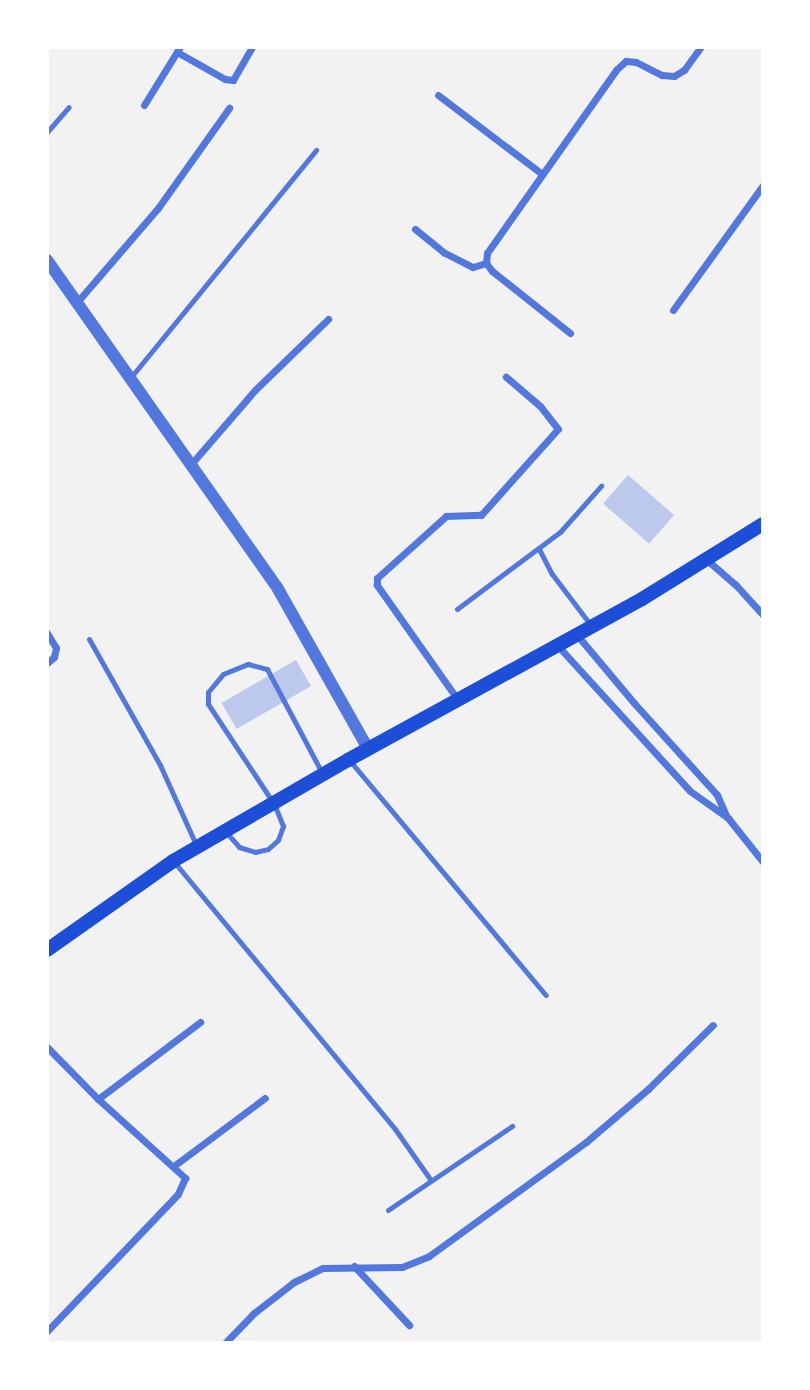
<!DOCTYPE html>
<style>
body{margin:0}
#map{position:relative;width:810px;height:1390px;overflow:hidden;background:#f2f2f2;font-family:Merriweather,serif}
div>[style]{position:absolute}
.building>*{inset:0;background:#bdc9ec;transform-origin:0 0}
.service>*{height:5px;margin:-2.5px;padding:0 2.5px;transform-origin:2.5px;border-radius:2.5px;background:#5277de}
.minor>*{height:7px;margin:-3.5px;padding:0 3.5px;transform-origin:3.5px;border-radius:3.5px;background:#5277de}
.tertiary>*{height:12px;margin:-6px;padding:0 6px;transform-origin:6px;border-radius:6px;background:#5277de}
.secondary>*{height:14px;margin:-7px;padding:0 7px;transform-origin:7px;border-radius:7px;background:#1d4ed8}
span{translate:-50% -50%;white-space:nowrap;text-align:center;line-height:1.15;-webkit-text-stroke:6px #fff;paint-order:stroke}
.frame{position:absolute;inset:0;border:49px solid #fff;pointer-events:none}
</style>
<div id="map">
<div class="building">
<div style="left:628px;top:475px;width:61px;height:38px;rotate:41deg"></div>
<div style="left:296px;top:660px;width:30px;height:86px;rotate:60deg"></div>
</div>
<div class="service">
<div style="left:47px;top:132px;width:33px;rotate:-49deg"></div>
<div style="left:131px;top:377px;width:293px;rotate:-50.8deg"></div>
<div style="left:539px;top:549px;width:28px;rotate:63deg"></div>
<div style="left:552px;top:574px;width:63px;rotate:52.8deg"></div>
<div style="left:457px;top:609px;width:129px;rotate:-36.8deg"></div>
<div style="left:560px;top:532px;width:62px;rotate:-48.3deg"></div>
<div style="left:89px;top:639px;width:145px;rotate:60.6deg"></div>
<div style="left:160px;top:765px;width:90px;rotate:65.7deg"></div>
<div style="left:350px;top:761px;width:305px;rotate:50.1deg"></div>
<div style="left:227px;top:833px;width:18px;rotate:49deg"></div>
<div style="left:239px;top:847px;width:17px;rotate:17deg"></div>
<div style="left:255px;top:852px;width:13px;rotate:-13deg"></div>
<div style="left:268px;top:849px;width:13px;rotate:-42deg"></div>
<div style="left:278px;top:840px;width:15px;rotate:-70deg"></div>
<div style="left:283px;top:826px;width:24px;rotate:-112deg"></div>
<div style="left:274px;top:804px;width:120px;rotate:-123.4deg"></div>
<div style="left:208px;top:704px;width:12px;rotate:-90deg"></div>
<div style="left:208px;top:692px;width:23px;rotate:-50deg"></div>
<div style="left:223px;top:674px;width:27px;rotate:-22deg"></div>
<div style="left:248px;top:664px;width:20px;rotate:15deg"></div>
<div style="left:267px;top:669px;width:118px;rotate:62.1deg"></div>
<div style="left:175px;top:863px;width:345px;rotate:50.4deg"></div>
<div style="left:395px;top:1129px;width:61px;rotate:55deg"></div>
<div style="left:388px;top:1210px;width:150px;rotate:-34.1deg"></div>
</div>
<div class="minor">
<div style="left:177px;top:52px;width:55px;rotate:29.4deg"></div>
<div style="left:225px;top:79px;width:8px;rotate:7deg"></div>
<div style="left:233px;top:80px;width:38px;rotate:-60deg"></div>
<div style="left:438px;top:95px;width:131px;rotate:37.2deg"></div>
<div style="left:144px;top:105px;width:68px;rotate:-58.2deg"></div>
<div style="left:415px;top:229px;width:38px;rotate:39deg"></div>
<div style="left:445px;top:253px;width:31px;rotate:27deg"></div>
<div style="left:473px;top:267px;width:14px;rotate:-17deg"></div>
<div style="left:78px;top:301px;width:123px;rotate:-49.3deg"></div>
<div style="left:158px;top:208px;width:123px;rotate:-54.6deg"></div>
<div style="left:673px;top:310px;width:154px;rotate:-54.2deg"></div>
<div style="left:570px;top:333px;width:100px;rotate:-141.5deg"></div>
<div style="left:492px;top:271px;width:10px;rotate:-127deg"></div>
<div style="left:486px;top:263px;width:10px;rotate:-84deg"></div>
<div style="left:487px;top:253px;width:225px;rotate:-54.8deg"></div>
<div style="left:617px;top:69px;width:12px;rotate:-42deg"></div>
<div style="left:626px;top:61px;width:10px;rotate:6deg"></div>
<div style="left:636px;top:62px;width:29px;rotate:27deg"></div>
<div style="left:662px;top:75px;width:12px;rotate:5deg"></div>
<div style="left:674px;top:76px;width:12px;rotate:-31deg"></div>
<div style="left:684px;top:70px;width:29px;rotate:-54deg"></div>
<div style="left:192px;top:463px;width:96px;rotate:-49.2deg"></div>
<div style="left:255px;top:390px;width:102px;rotate:-44.2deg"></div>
<div style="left:707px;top:560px;width:37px;rotate:41deg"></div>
<div style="left:735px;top:584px;width:42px;rotate:47.9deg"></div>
<div style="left:47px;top:633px;width:17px;rotate:59deg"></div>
<div style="left:56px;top:648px;width:9px;rotate:103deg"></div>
<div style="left:54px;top:657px;width:9px;rotate:139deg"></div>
<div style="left:577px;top:635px;width:89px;rotate:50deg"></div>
<div style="left:634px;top:703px;width:124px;rotate:47.9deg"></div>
<div style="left:717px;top:795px;width:24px;rotate:66deg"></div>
<div style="left:558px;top:646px;width:196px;rotate:47.7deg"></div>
<div style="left:690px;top:791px;width:47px;rotate:35.4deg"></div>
<div style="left:728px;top:818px;width:56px;rotate:51.5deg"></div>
<div style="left:458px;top:700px;width:141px;rotate:-125.2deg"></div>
<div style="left:377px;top:585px;width:7px;rotate:-90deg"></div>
<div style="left:377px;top:578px;width:93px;rotate:-41.9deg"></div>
<div style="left:446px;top:516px;width:35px;rotate:-2deg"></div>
<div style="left:481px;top:515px;width:115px;rotate:-48.2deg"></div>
<div style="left:558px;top:429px;width:29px;rotate:-128deg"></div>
<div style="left:540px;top:406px;width:45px;rotate:-139.5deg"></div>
<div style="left:47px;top:1047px;width:73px;rotate:45.6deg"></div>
<div style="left:98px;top:1099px;width:118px;rotate:42.2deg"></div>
<div style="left:185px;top:1178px;width:17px;rotate:114deg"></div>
<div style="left:178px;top:1194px;width:190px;rotate:133.7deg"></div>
<div style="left:98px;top:1099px;width:128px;rotate:-37deg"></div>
<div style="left:175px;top:1165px;width:112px;rotate:-36.7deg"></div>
<div style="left:354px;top:1266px;width:81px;rotate:47deg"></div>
<div style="left:225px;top:1343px;width:42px;rotate:-46deg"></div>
<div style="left:254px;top:1313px;width:51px;rotate:-37.8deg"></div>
<div style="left:294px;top:1282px;width:32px;rotate:-26deg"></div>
<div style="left:323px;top:1268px;width:79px;rotate:-0.7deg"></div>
<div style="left:402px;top:1267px;width:29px;rotate:-22deg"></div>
<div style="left:429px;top:1256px;width:194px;rotate:-36deg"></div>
<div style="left:586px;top:1142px;width:82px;rotate:-40.5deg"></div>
<div style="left:648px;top:1089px;width:91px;rotate:-44.6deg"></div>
</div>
<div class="tertiary">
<div style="left:47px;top:260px;width:402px;rotate:54.9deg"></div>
<div style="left:278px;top:589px;width:184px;rotate:60.6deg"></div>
</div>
<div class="secondary">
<div style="left:47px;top:950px;width:154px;rotate:-35.2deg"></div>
<div style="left:173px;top:861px;width:202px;rotate:-30deg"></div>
<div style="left:348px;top:760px;width:335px;rotate:-28.7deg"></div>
<div style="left:642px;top:599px;width:142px;rotate:-31.8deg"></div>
</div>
<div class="frame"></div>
</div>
